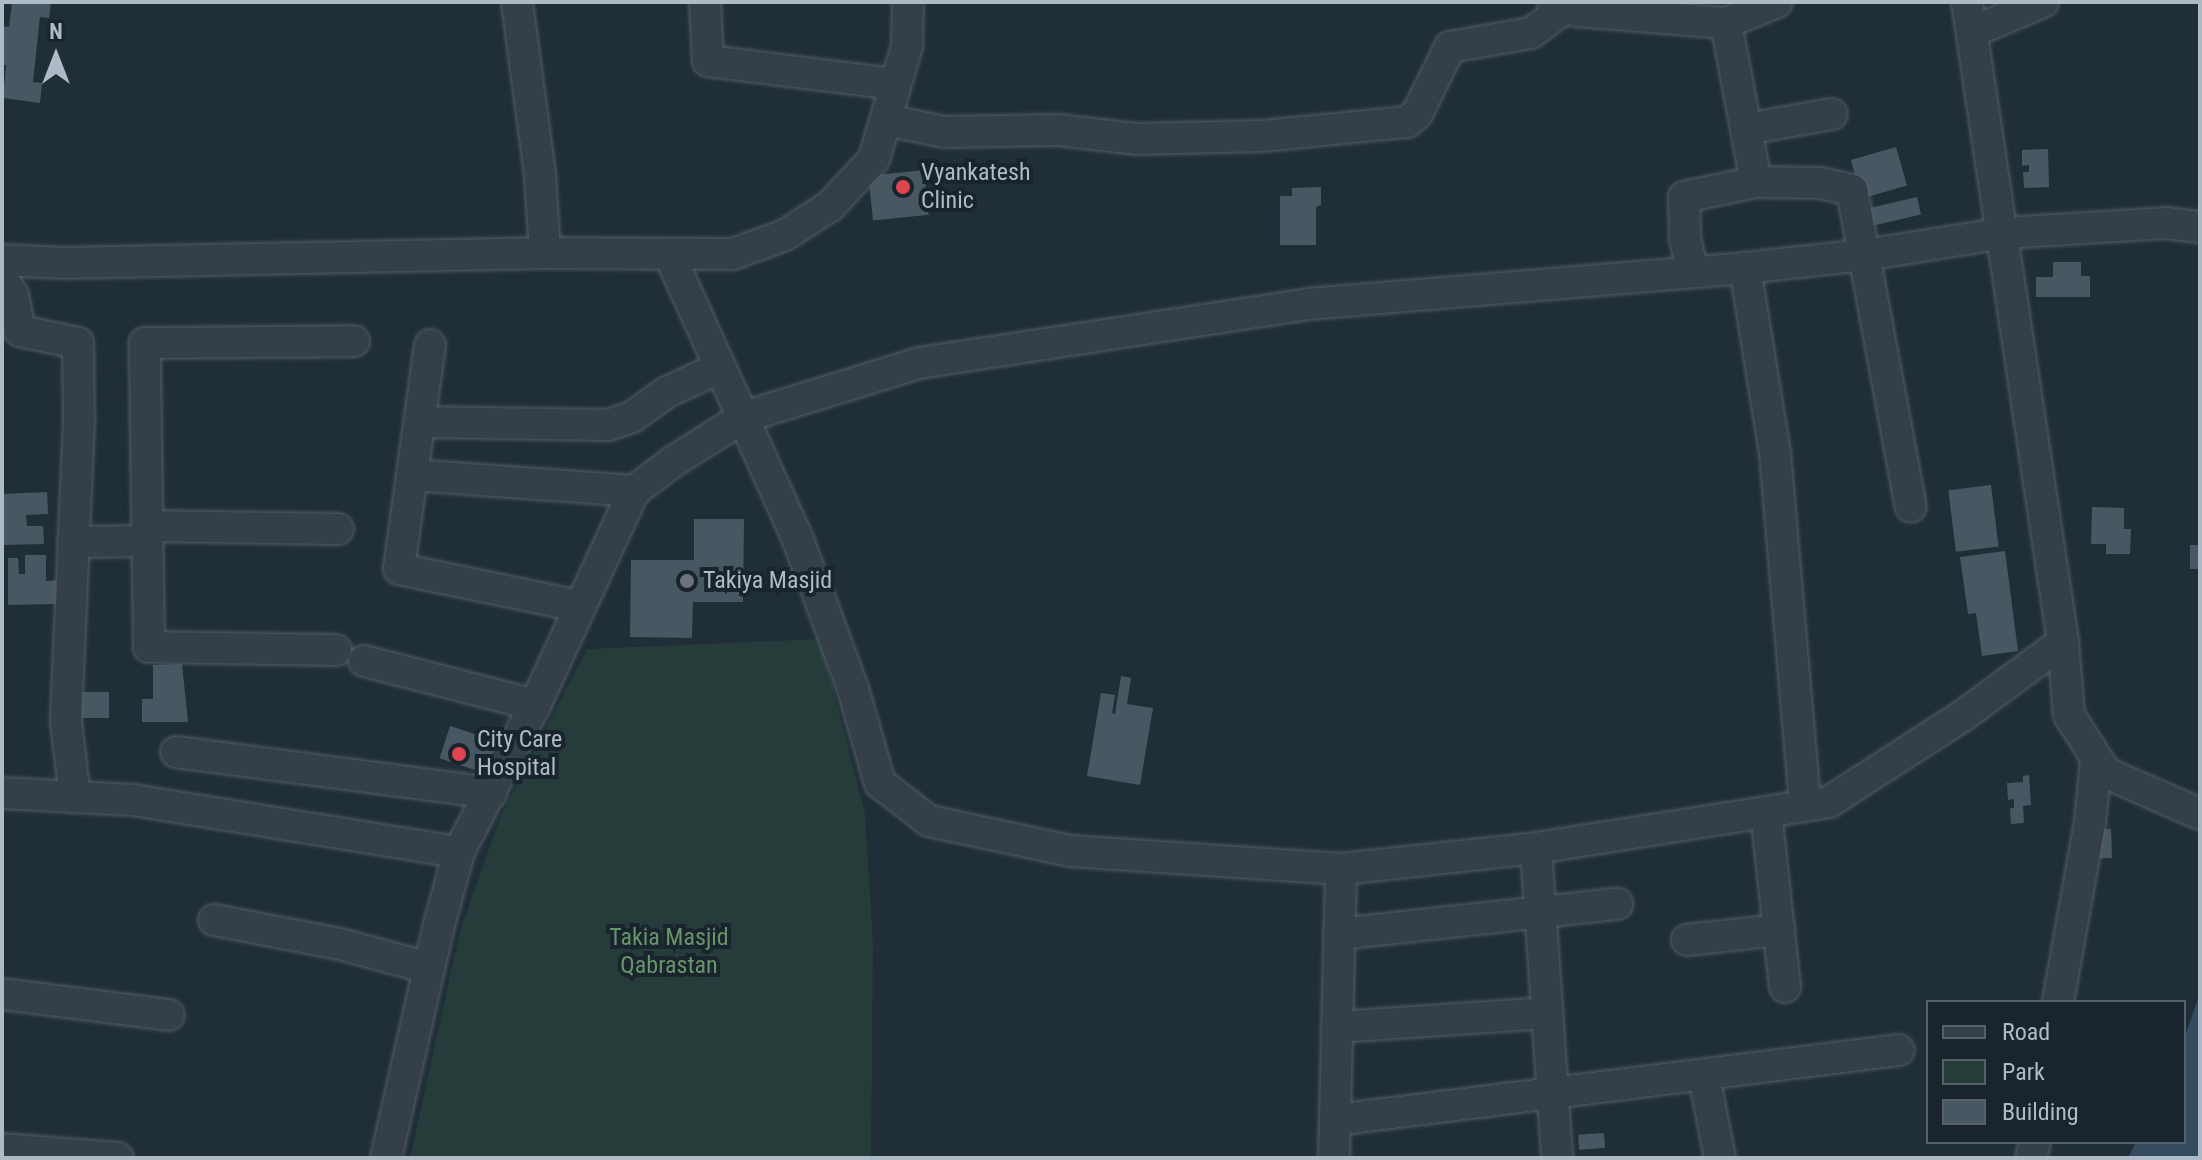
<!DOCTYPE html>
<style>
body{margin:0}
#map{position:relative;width:2202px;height:1160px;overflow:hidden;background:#202e37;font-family:"Roboto Condensed",sans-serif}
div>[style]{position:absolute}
.green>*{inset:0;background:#253c3a}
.water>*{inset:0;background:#344c5f}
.building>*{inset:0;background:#485863;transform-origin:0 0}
.roads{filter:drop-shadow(0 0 2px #515d66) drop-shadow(0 0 2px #515d66)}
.minor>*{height:30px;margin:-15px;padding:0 15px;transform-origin:15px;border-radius:15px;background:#343f48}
.dots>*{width:22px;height:22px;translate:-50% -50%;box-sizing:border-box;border:4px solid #19242c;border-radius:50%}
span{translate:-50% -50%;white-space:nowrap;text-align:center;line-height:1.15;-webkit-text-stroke:8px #19242c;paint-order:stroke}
.poi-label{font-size:24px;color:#aebac5}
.left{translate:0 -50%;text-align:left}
.park-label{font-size:24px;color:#66956a}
.frame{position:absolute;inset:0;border:4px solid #aebac5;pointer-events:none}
.legend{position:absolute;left:1926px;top:1000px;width:260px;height:144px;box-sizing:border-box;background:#19242c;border:2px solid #556069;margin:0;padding:10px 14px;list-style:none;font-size:24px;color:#aebac5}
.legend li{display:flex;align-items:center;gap:16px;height:40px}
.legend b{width:40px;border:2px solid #556069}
.north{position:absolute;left:16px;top:16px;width:80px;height:80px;-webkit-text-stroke:6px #19242c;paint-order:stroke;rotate:0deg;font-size:22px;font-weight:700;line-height:32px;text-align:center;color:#aebac5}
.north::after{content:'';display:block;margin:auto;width:28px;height:36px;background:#aebac5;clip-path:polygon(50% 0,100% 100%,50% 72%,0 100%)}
</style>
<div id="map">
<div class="green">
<div style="clip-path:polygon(820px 639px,865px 813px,873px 945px,871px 1158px,410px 1158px,460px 931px,501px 815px,587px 649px)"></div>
</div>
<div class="water">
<div style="clip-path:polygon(2200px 994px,2200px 1158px,2128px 1158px,2136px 1142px,2184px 1142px,2184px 1038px)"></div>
</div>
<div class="building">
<div style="clip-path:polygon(12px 2px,51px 2px,49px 18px,40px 17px,33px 82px,42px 83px,40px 103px,3px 98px,6px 65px,2px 65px,2px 26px,9px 27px)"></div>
<div style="left:1896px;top:147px;width:40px;height:47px;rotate:74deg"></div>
<div style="clip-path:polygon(2048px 149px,2049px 187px,2024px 188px,2023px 172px,2029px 172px,2029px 165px,2022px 166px,2022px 150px)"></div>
<div style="left:924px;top:170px;width:45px;height:56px;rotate:84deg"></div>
<div style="clip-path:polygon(1321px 187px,1321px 205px,1316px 207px,1316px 245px,1280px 245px,1280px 196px,1292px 196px,1292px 188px)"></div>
<div style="left:1917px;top:197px;width:18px;height:53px;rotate:77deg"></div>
<div style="clip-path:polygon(2053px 262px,2081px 262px,2081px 276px,2090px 276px,2090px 297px,2036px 297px,2036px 277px,2053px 277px)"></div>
<div style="left:1991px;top:485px;width:62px;height:43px;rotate:83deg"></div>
<div style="clip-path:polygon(47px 492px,48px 514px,26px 515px,27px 526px,43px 526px,44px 544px,2px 545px,2px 494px)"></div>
<div style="clip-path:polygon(2092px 507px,2124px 508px,2124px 529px,2131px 529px,2130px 554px,2106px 554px,2106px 544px,2091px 544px)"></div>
<div style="clip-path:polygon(694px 519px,744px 519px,743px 602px,693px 602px,692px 638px,630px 637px,631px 560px,694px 560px)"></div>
<div style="left:2190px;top:545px;width:10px;height:24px"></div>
<div style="clip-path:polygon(2005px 551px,2018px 651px,1982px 656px,1976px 613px,1968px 614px,1960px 557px)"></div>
<div style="clip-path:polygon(25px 555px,46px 555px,46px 581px,57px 580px,57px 604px,8px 605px,8px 558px,18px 558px,19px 574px,25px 574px)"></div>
<div style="clip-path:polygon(182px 664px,188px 722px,142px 722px,142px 699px,153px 699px,153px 665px)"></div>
<div style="clip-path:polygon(1121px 676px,1131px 678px,1127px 704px,1153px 708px,1140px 785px,1087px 776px,1101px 693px,1115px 695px,1112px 713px,1115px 714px)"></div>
<div style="left:75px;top:692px;width:34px;height:26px"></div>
<div style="left:450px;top:726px;width:48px;height:34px;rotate:18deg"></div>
<div style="clip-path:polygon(2029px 775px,2031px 805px,2023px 806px,2024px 823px,2011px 824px,2010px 808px,2014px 808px,2014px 799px,2008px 800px,2007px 783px,2023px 782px,2023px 776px)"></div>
<div style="left:2111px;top:829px;width:29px;height:19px;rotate:88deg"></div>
<div style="left:1604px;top:1133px;width:15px;height:26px;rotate:86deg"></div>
</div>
<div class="roads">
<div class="minor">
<div style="left:517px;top:2px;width:175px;rotate:82.4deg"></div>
<div style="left:540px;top:175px;width:78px;rotate:86.3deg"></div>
<div style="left:705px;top:2px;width:59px;rotate:87.1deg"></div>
<div style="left:708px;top:61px;width:189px;rotate:7deg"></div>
<div style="left:1553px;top:2px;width:26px;rotate:21deg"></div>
<div style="left:1577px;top:11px;width:149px;rotate:4.6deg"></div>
<div style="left:1726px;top:23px;width:55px;rotate:-22.4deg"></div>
<div style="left:1967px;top:2px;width:647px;rotate:81.47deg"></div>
<div style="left:2063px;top:642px;width:73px;rotate:85.3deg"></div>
<div style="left:2069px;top:715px;width:69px;rotate:57.5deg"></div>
<div style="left:2106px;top:773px;width:103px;rotate:23.6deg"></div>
<div style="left:1726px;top:23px;width:162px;rotate:79.3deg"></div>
<div style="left:1972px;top:32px;width:77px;rotate:-22.9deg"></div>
<div style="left:886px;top:120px;width:60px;rotate:11.5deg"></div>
<div style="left:945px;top:132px;width:113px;rotate:-1deg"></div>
<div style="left:1058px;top:130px;width:80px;rotate:6.5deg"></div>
<div style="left:1137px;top:139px;width:126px;rotate:-1.4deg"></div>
<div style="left:1263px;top:136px;width:145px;rotate:-5.6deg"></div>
<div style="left:1407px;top:122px;width:13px;rotate:-39deg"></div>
<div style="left:1417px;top:114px;width:75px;rotate:-63.8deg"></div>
<div style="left:1450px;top:47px;width:82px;rotate:-9.8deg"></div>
<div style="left:1531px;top:33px;width:44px;rotate:-36.6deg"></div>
<div style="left:1746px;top:129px;width:87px;rotate:-9.9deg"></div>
<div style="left:670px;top:256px;width:312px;rotate:65.7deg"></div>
<div style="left:798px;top:540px;width:159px;rotate:69.7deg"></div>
<div style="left:853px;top:689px;width:98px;rotate:74deg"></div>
<div style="left:880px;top:783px;width:62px;rotate:37.8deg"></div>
<div style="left:929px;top:821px;width:144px;rotate:12deg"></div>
<div style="left:1070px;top:851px;width:272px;rotate:3.8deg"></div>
<div style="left:1341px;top:869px;width:196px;rotate:-6.1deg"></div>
<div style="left:1536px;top:848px;width:297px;rotate:-8.9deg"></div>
<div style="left:1829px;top:802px;width:161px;rotate:-32.8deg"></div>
<div style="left:1964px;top:715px;width:123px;rotate:-36.4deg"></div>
<div style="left:2px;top:260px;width:61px;rotate:2.8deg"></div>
<div style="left:63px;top:263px;width:482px;rotate:-1.2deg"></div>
<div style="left:545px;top:253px;width:188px;rotate:0.3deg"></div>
<div style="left:733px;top:254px;width:55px;rotate:-20.1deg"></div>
<div style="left:785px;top:235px;width:54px;rotate:-32.8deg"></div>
<div style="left:830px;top:206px;width:64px;rotate:-46.9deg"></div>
<div style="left:874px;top:159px;width:118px;rotate:-73.7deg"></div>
<div style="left:907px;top:46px;width:44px;rotate:-88.7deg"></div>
<div style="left:1745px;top:268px;width:187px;rotate:80.8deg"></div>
<div style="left:1775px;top:453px;width:353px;rotate:85.1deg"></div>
<div style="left:1693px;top:271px;width:34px;rotate:-104deg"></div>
<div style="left:1685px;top:238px;width:41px;rotate:-91.4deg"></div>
<div style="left:1684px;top:197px;width:74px;rotate:-11.8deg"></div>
<div style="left:1756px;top:182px;width:64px;rotate:0.9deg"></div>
<div style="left:1820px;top:183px;width:33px;rotate:12deg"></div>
<div style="left:1852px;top:190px;width:322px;rotate:79.5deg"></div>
<div style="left:2px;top:279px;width:19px;rotate:55deg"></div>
<div style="left:13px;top:295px;width:37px;rotate:79deg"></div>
<div style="left:20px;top:331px;width:59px;rotate:11.7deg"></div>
<div style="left:78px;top:343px;width:78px;rotate:89.3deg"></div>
<div style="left:79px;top:421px;width:301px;rotate:92.5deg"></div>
<div style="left:66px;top:722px;width:76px;rotate:83.2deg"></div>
<div style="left:430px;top:345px;width:226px;rotate:97.9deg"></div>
<div style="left:399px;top:569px;width:185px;rotate:11.6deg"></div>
<div style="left:421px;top:422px;width:187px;rotate:0.9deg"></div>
<div style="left:608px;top:425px;width:25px;rotate:-18deg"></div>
<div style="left:632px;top:417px;width:43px;rotate:-35.5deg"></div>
<div style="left:667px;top:392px;width:57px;rotate:-24.8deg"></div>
<div style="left:412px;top:475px;width:223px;rotate:4.1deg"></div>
<div style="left:147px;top:526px;width:191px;rotate:0.9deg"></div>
<div style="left:73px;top:542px;width:74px;rotate:-0.8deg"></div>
<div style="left:336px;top:650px;width:187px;rotate:-179.1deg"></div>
<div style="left:149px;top:647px;width:304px;rotate:-90.8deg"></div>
<div style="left:145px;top:343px;width:209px;rotate:-0.5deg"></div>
<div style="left:364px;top:661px;width:177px;rotate:14.4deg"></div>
<div style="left:176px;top:752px;width:318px;rotate:7.4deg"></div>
<div style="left:2px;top:793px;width:131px;rotate:3.1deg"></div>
<div style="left:133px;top:800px;width:330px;rotate:9.1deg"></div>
<div style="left:1766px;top:812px;width:176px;rotate:83.8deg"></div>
<div style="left:1536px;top:848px;width:311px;rotate:86.1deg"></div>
<div style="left:214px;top:920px;width:128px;rotate:10.8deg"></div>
<div style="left:340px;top:944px;width:92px;rotate:15.1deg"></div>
<div style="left:1339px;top:934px;width:280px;rotate:-6.2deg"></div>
<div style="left:1687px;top:940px;width:93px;rotate:-6.2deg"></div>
<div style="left:2px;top:994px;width:168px;rotate:7.2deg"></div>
<div style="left:2058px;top:1002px;width:182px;rotate:-79.9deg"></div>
<div style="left:2090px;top:823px;width:63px;rotate:-84.6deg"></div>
<div style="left:1337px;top:1027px;width:211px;rotate:-3.8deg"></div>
<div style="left:1704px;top:1076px;width:84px;rotate:79deg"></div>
<div style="left:1335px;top:1120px;width:568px;rotate:-7.07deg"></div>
<div style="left:2px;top:1149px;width:116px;rotate:4.4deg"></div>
<div style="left:386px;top:1158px;width:239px;rotate:-77.2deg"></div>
<div style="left:439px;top:925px;width:76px;rotate:-74.7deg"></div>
<div style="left:459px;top:852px;width:165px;rotate:-62.7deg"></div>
<div style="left:535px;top:705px;width:236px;rotate:-65.2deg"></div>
<div style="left:634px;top:491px;width:50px;rotate:-36.9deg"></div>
<div style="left:674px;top:461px;width:83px;rotate:-32.2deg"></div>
<div style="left:744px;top:417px;width:183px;rotate:-17.1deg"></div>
<div style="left:919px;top:363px;width:393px;rotate:-8.6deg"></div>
<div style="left:1308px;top:304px;width:438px;rotate:-4.7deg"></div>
<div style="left:1745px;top:268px;width:121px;rotate:-6.2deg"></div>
<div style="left:1865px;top:255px;width:141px;rotate:-9deg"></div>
<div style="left:2004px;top:233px;width:162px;rotate:-3.5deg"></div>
<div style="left:2166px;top:223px;width:34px;rotate:7deg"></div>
<div style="left:1334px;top:1158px;width:289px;rotate:-88.6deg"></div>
<div style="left:2031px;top:1158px;width:16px;rotate:-76deg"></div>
</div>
</div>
<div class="dots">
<div style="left:903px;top:187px;background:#e0444e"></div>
<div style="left:687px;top:581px;background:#6b7280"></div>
<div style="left:459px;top:754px;background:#e0444e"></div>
</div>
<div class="poi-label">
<span class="left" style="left:921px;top:187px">Vyankatesh<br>Clinic</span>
<span class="left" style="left:703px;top:581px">Takiya Masjid</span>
<span class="left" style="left:477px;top:754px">City Care<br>Hospital</span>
</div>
<div class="park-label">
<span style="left:669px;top:952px">Takia Masjid<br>Qabrastan</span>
</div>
<div class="frame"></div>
<ul class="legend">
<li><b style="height:10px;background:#343f48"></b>Road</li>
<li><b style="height:22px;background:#253c3a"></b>Park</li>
<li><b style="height:22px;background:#485863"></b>Building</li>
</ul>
<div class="north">N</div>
</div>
